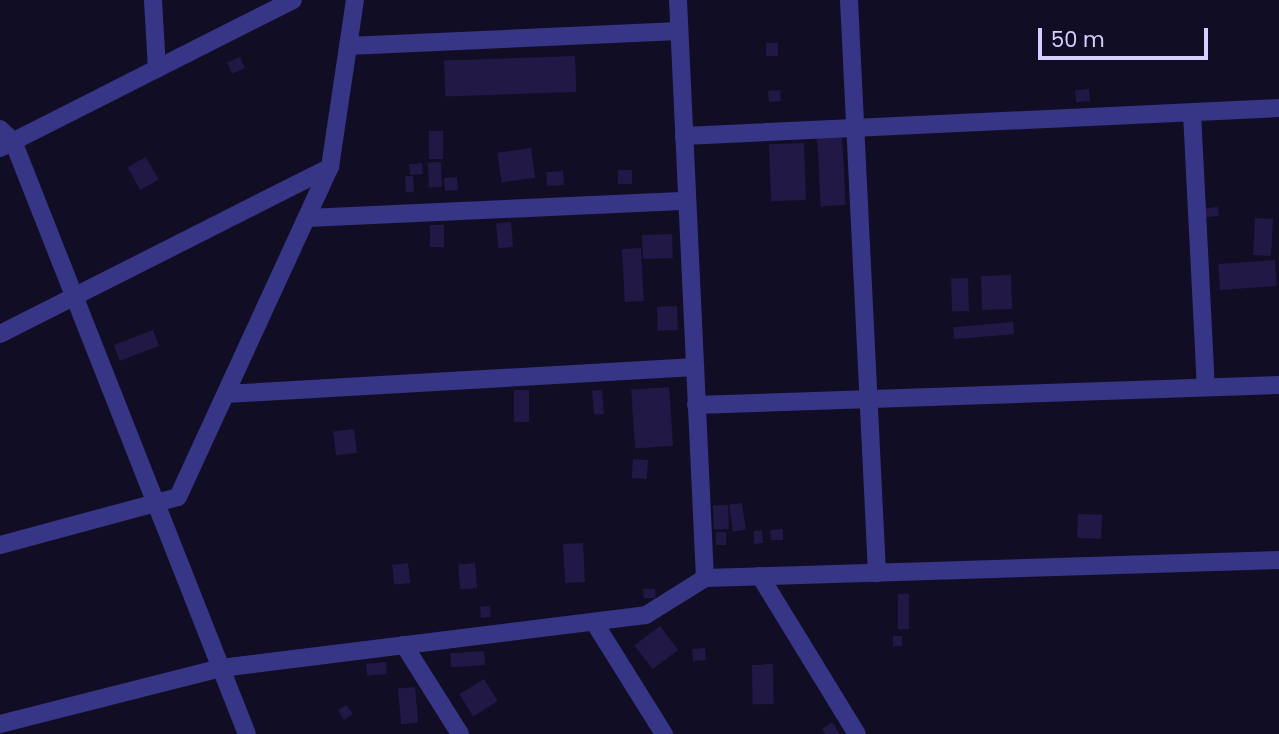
<!DOCTYPE html>
<style>
body{margin:0}
#map{position:relative;width:1279px;height:734px;overflow:hidden;background:#110d24;font-family:Poppins,sans-serif}
div>[style]{position:absolute}
.building>*{inset:0;background:#211846;transform-origin:0 0}
.minor>*{height:18px;margin:-9px;padding:0 9px;transform-origin:9px;border-radius:9px;background:#373586}
span{translate:-50% -50%;white-space:nowrap;text-align:center;line-height:1.15;-webkit-text-stroke:6px #110d24;paint-order:stroke}
.scale{position:absolute;left:1038px;top:28px;width:170px;height:32px;box-sizing:border-box;border:4px solid #d5d0ff;border-top:0;padding-left:9px;font-size:21px;line-height:24px;white-space:nowrap;color:#d5d0ff;-webkit-text-stroke:5px #110d24;paint-order:stroke}
</style>
<div id="map">
<div class="building">
<div style="left:766px;top:43px;width:12px;height:13px"></div>
<div style="left:575px;top:56px;width:36px;height:131px;rotate:88deg"></div>
<div style="left:240px;top:57px;width:12px;height:14px;rotate:66deg"></div>
<div style="left:1089px;top:89px;width:12px;height:14px;rotate:85deg"></div>
<div style="left:780px;top:90px;width:11px;height:12px;rotate:85deg"></div>
<div style="left:443px;top:131px;width:28px;height:14px;rotate:90deg"></div>
<div style="left:842px;top:135px;width:70px;height:25px;rotate:87deg"></div>
<div style="left:804px;top:143px;width:57px;height:35px;rotate:88deg"></div>
<div style="left:531px;top:148px;width:30px;height:34px;rotate:82deg"></div>
<div style="left:146px;top:157px;width:26px;height:21px;rotate:61deg"></div>
<div style="left:441px;top:162px;width:25px;height:13px;rotate:88deg"></div>
<div style="left:422px;top:163px;width:11px;height:13px;rotate:85deg"></div>
<div style="left:632px;top:170px;width:14px;height:14px;rotate:90deg"></div>
<div style="left:563px;top:171px;width:14px;height:17px;rotate:86deg"></div>
<div style="left:413px;top:176px;width:16px;height:8px;rotate:86deg"></div>
<div style="left:457px;top:177px;width:13px;height:13px;rotate:86deg"></div>
<div style="left:1218px;top:207px;width:9px;height:13px;rotate:84deg"></div>
<div style="left:1255px;top:218px;width:18px;height:37px;rotate:3deg"></div>
<div style="left:511px;top:222px;width:25px;height:15px;rotate:85deg"></div>
<div style="left:430px;top:225px;width:14px;height:22px"></div>
<div style="left:672px;top:234px;width:24px;height:30px;rotate:88deg"></div>
<div style="left:641px;top:248px;width:53px;height:19px;rotate:87deg"></div>
<div style="left:1275px;top:260px;width:26px;height:57px;rotate:86deg"></div>
<div style="left:1011px;top:275px;width:34px;height:30px;rotate:88deg"></div>
<div style="left:968px;top:278px;width:33px;height:17px;rotate:88deg"></div>
<div style="left:677px;top:306px;width:24px;height:20px;rotate:88deg"></div>
<div style="left:1013px;top:322px;width:12px;height:60px;rotate:85deg"></div>
<div style="left:153px;top:330px;width:17px;height:42px;rotate:69deg"></div>
<div style="left:669px;top:387px;width:59px;height:38px;rotate:86deg"></div>
<div style="left:514px;top:390px;width:15px;height:32px"></div>
<div style="left:602px;top:390px;width:24px;height:10px;rotate:85deg"></div>
<div style="left:354px;top:429px;width:24px;height:21px;rotate:83deg"></div>
<div style="left:633px;top:459px;width:15px;height:19px;rotate:4deg"></div>
<div style="left:742px;top:503px;width:27px;height:13px;rotate:82deg"></div>
<div style="left:728px;top:505px;width:24px;height:15px;rotate:88deg"></div>
<div style="left:1078px;top:514px;width:24px;height:24px;rotate:2deg"></div>
<div style="clip-path:polygon(783px 529px,783px 540px,771px 540px,770px 530px)"></div>
<div style="clip-path:polygon(754px 531px,762px 531px,763px 543px,754px 544px)"></div>
<div style="left:716px;top:532px;width:10px;height:13px"></div>
<div style="left:583px;top:543px;width:39px;height:20px;rotate:87deg"></div>
<div style="left:408px;top:563px;width:20px;height:16px;rotate:84deg"></div>
<div style="left:475px;top:563px;width:25px;height:17px;rotate:85deg"></div>
<div style="clip-path:polygon(643px 589px,655px 589px,656px 598px,644px 598px)"></div>
<div style="left:898px;top:594px;width:11px;height:35px"></div>
<div style="left:490px;top:606px;width:11px;height:10px;rotate:85deg"></div>
<div style="left:660px;top:626px;width:30px;height:32px;rotate:53deg"></div>
<div style="left:893px;top:636px;width:9px;height:10px"></div>
<div style="left:705px;top:648px;width:12px;height:13px;rotate:85deg"></div>
<div style="left:484px;top:651px;width:14px;height:34px;rotate:86deg"></div>
<div style="left:386px;top:662px;width:12px;height:20px;rotate:85deg"></div>
<div style="left:773px;top:664px;width:40px;height:21px;rotate:89deg"></div>
<div style="left:484px;top:679px;width:26px;height:29px;rotate:58deg"></div>
<div style="left:415px;top:687px;width:36px;height:17px;rotate:85deg"></div>
<div style="clip-path:polygon(346px 705px,353px 714px,344px 720px,338px 710px)"></div>
<div style="clip-path:polygon(832px 722px,840px 734px,825px 734px,822px 729px)"></div>
</div>
<div class="minor">
<div style="left:153px;top:0;width:69px;rotate:86.7deg"></div>
<div style="left:678px;top:0;width:579px;rotate:87.33deg"></div>
<div style="left:849px;top:0;width:574px;rotate:87.2deg"></div>
<div style="left:348px;top:46px;width:331px;rotate:-2.6deg"></div>
<div style="left:1192px;top:113px;width:274px;rotate:87.1deg"></div>
<div style="left:0;top:129px;width:18px;rotate:43deg"></div>
<div style="left:13px;top:141px;width:637px;rotate:68.47deg"></div>
<div style="left:684px;top:136px;width:596px;rotate:-2.69deg"></div>
<div style="left:0;top:148px;width:328px;rotate:-26.8deg"></div>
<div style="left:307px;top:218px;width:380px;rotate:-2.6deg"></div>
<div style="left:0;top:334px;width:370px;rotate:-26.8deg"></div>
<div style="left:226px;top:394px;width:470px;rotate:-3.3deg"></div>
<div style="left:696px;top:405px;width:583px;rotate:-1.96deg"></div>
<div style="left:0;top:545px;width:184px;rotate:-15.1deg"></div>
<div style="left:178px;top:497px;width:363px;rotate:-65.3deg"></div>
<div style="left:330px;top:167px;width:169px;rotate:-81.5deg"></div>
<div style="left:760px;top:576px;width:185px;rotate:58.5deg"></div>
<div style="left:594px;top:622px;width:132px;rotate:58deg"></div>
<div style="left:404px;top:645px;width:105px;rotate:57.8deg"></div>
<div style="left:0;top:724px;width:228px;rotate:-14.2deg"></div>
<div style="left:221px;top:668px;width:428px;rotate:-7.1deg"></div>
<div style="left:646px;top:615px;width:70px;rotate:-32.1deg"></div>
<div style="left:705px;top:578px;width:574px;rotate:-1.8deg"></div>
</div>
<div class="scale">50 m</div>
</div>
